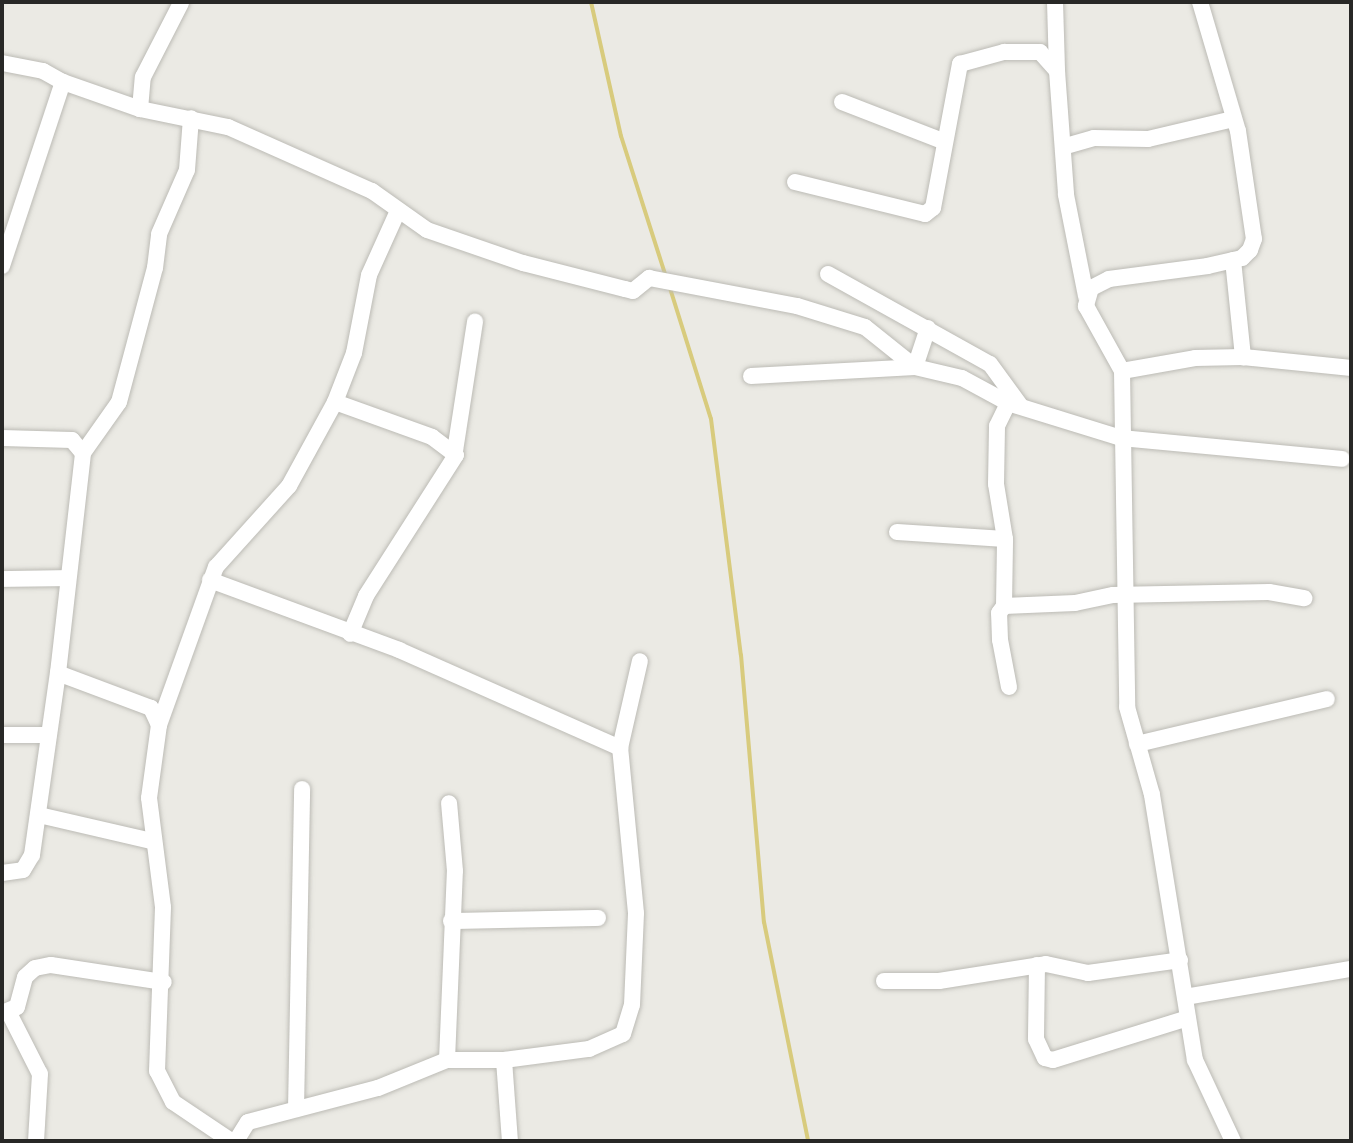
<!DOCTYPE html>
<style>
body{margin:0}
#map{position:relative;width:1353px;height:1143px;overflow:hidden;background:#ebeae4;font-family:"Sofia Sans Condensed",sans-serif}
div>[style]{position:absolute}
.stream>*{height:4px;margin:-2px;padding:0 2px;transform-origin:2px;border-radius:2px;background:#d8cb7d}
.roads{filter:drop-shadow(0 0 2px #bcbbb5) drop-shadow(0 0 2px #bcbbb5)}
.minor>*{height:16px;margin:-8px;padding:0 8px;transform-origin:8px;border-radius:8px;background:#fff}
span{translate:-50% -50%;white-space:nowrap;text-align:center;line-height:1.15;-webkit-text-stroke:6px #fff;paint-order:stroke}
.frame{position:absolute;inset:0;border:4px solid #282826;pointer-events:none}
</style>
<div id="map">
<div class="stream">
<div style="left:591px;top:2px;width:137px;rotate:77.4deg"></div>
<div style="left:621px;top:136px;width:148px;rotate:72.3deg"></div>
<div style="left:669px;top:285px;width:140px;rotate:72.6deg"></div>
<div style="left:711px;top:419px;width:238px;rotate:82.8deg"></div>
<div style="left:741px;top:655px;width:268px;rotate:85.1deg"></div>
<div style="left:764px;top:922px;width:223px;rotate:78.6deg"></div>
</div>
<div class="roads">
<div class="minor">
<div style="left:1055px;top:2px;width:69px;rotate:88.3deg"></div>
<div style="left:1200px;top:2px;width:134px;rotate:73.6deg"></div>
<div style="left:1238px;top:131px;width:109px;rotate:81.6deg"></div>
<div style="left:1254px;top:239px;width:12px;rotate:110deg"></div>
<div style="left:1250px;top:250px;width:11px;rotate:135deg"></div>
<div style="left:1242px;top:258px;width:35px;rotate:167deg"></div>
<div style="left:1208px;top:266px;width:100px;rotate:172.5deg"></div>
<div style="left:1109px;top:279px;width:20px;rotate:153deg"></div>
<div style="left:1091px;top:288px;width:19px;rotate:106deg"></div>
<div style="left:1086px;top:306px;width:74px;rotate:61deg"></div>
<div style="left:1122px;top:371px;width:336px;rotate:89.1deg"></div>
<div style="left:1127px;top:707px;width:91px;rotate:74.1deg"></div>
<div style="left:1152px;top:795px;width:268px;rotate:80.8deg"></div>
<div style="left:1195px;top:1060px;width:89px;rotate:64.9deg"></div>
<div style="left:2px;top:63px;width:42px;rotate:11deg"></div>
<div style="left:43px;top:71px;width:23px;rotate:29deg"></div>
<div style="left:842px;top:102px;width:110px;rotate:21.2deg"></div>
<div style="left:140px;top:109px;width:32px;rotate:-85deg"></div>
<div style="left:143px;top:77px;width:83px;rotate:-62.8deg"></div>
<div style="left:1066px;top:146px;width:29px;rotate:-16deg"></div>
<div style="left:1094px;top:138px;width:54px;rotate:1.1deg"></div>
<div style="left:1148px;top:139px;width:87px;rotate:-13.2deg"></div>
<div style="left:795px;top:182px;width:134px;rotate:13.8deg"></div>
<div style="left:925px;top:214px;width:10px;rotate:-37deg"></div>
<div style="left:933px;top:208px;width:147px;rotate:-79.4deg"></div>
<div style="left:960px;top:64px;width:46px;rotate:-15.3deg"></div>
<div style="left:1004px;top:52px;width:36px"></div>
<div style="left:1040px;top:52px;width:25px;rotate:48deg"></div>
<div style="left:1057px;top:71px;width:124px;rotate:85.8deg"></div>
<div style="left:1066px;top:195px;width:103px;rotate:78.8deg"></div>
<div style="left:1233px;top:260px;width:98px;rotate:84.1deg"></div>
<div style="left:2px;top:266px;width:194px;rotate:-71.7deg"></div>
<div style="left:63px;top:82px;width:82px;rotate:19.3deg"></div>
<div style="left:140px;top:109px;width:90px;rotate:11.6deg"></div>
<div style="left:228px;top:127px;width:158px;rotate:24deg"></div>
<div style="left:372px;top:191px;width:67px;rotate:35.3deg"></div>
<div style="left:427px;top:230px;width:102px;rotate:19deg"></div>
<div style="left:523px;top:263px;width:105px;rotate:14.3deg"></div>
<div style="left:625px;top:289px;width:8px;rotate:14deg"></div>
<div style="left:633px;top:291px;width:21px;rotate:-39deg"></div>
<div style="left:649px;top:278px;width:151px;rotate:10.7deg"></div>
<div style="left:797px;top:306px;width:71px;rotate:17.2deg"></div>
<div style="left:865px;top:327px;width:64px;rotate:38.7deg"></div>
<div style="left:915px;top:367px;width:41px;rotate:-71.6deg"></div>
<div style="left:828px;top:274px;width:185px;rotate:29.1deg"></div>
<div style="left:990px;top:364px;width:51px;rotate:53.8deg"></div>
<div style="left:1122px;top:371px;width:74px;rotate:-10.1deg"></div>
<div style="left:1195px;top:358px;width:48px;rotate:-1.2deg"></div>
<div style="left:1243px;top:357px;width:109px;rotate:5.8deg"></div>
<div style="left:751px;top:376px;width:164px;rotate:-3.1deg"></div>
<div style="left:915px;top:367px;width:48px;rotate:13.2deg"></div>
<div style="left:962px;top:378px;width:52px;rotate:28.5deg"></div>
<div style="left:1008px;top:403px;width:118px;rotate:17.2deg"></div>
<div style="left:1121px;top:438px;width:222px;rotate:5.4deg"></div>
<div style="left:335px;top:402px;width:103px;rotate:19.8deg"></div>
<div style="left:432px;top:437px;width:30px;rotate:37deg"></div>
<div style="left:456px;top:455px;width:167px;rotate:122.6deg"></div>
<div style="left:366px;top:596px;width:41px;rotate:112.8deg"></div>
<div style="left:2px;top:438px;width:70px;rotate:1.6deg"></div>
<div style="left:72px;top:440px;width:17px;rotate:50deg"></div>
<div style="left:455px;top:451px;width:131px;rotate:-81.2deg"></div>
<div style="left:897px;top:532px;width:108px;rotate:3.7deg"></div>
<div style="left:2px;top:579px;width:63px;rotate:-0.9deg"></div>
<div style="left:210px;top:580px;width:202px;rotate:20.3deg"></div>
<div style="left:399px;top:650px;width:242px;rotate:23.9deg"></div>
<div style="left:1004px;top:606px;width:67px;rotate:-89.1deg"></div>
<div style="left:1005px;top:539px;width:56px;rotate:-99.3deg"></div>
<div style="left:996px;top:484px;width:58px;rotate:-89deg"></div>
<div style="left:997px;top:426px;width:25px;rotate:-64deg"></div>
<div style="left:1009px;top:687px;width:48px;rotate:-100.8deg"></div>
<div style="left:1000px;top:640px;width:27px;rotate:-92deg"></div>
<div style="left:999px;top:613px;width:9px;rotate:-54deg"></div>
<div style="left:1004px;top:606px;width:71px;rotate:-2.4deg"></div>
<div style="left:1075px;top:603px;width:39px;rotate:-12deg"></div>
<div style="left:1113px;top:595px;width:156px;rotate:-1.1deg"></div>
<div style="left:1269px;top:592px;width:36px;rotate:10deg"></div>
<div style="left:159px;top:725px;width:19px;rotate:-115deg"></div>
<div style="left:151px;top:708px;width:99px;rotate:-159.4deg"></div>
<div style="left:58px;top:673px;width:221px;rotate:-83.5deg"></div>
<div style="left:83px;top:453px;width:62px;rotate:-54.8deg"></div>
<div style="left:119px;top:402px;width:139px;rotate:-75deg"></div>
<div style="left:155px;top:268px;width:34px;rotate:-83deg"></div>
<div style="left:159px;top:234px;width:70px;rotate:-66.4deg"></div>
<div style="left:187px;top:170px;width:52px;rotate:-85.6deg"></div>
<div style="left:2px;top:735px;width:46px"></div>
<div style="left:1137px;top:744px;width:195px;rotate:-13.3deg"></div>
<div style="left:39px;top:815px;width:116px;rotate:13deg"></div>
<div style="left:2px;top:873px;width:21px;rotate:-8deg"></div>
<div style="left:23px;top:870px;width:17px;rotate:-59deg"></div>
<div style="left:32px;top:855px;width:184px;rotate:-81.9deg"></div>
<div style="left:451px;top:921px;width:147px;rotate:-1.2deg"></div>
<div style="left:1037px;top:965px;width:74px;rotate:90.8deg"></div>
<div style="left:1036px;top:1039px;width:21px;rotate:65deg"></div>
<div style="left:1045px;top:1058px;width:8px;rotate:14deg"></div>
<div style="left:1053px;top:1060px;width:141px;rotate:-17.3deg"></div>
<div style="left:884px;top:981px;width:55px"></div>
<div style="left:939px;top:981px;width:108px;rotate:-9deg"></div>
<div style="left:1046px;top:964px;width:43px;rotate:12.1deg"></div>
<div style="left:1088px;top:973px;width:93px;rotate:-8deg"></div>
<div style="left:1185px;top:997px;width:168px;rotate:-9.6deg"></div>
<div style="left:2px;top:1013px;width:16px;rotate:-22deg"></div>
<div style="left:17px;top:1007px;width:31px;rotate:-75deg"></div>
<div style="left:25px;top:977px;width:13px;rotate:-42deg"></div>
<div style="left:35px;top:968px;width:16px;rotate:-11deg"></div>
<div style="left:51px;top:965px;width:114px;rotate:8.6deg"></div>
<div style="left:9px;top:1013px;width:68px;rotate:63.1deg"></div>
<div style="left:40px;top:1074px;width:67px;rotate:93.4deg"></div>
<div style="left:447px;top:1060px;width:189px;rotate:-87.6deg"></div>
<div style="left:455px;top:871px;width:68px;rotate:-95deg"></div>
<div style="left:504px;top:1060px;width:81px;rotate:85.8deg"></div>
<div style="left:296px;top:1109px;width:320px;rotate:-88.9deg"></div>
<div style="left:231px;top:1141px;width:70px;rotate:-146.1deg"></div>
<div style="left:173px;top:1102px;width:35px;rotate:-117deg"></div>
<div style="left:157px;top:1071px;width:164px;rotate:-87.9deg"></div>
<div style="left:163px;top:907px;width:110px;rotate:-97.3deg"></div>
<div style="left:149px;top:798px;width:74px;rotate:-82.2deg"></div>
<div style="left:159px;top:725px;width:168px;rotate:-70.2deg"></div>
<div style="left:216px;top:567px;width:109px;rotate:-48deg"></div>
<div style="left:289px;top:486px;width:96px;rotate:-61.3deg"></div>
<div style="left:335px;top:402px;width:53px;rotate:-68.8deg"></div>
<div style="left:354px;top:353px;width:79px;rotate:-79.1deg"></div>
<div style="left:369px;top:275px;width:68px;rotate:-65.7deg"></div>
<div style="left:236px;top:1141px;width:22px;rotate:-58deg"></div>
<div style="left:248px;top:1122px;width:134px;rotate:-14.7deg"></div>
<div style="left:378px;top:1088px;width:74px;rotate:-22.1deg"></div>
<div style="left:447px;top:1060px;width:57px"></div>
<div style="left:504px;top:1060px;width:86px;rotate:-7.4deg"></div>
<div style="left:589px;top:1049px;width:37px;rotate:-24deg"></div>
<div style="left:623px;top:1034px;width:30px;rotate:-73deg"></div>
<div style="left:632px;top:1005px;width:92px;rotate:-87.5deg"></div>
<div style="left:636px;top:913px;width:166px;rotate:-95.5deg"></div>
<div style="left:620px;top:748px;width:89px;rotate:-77.1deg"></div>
</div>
</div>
<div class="frame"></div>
</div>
